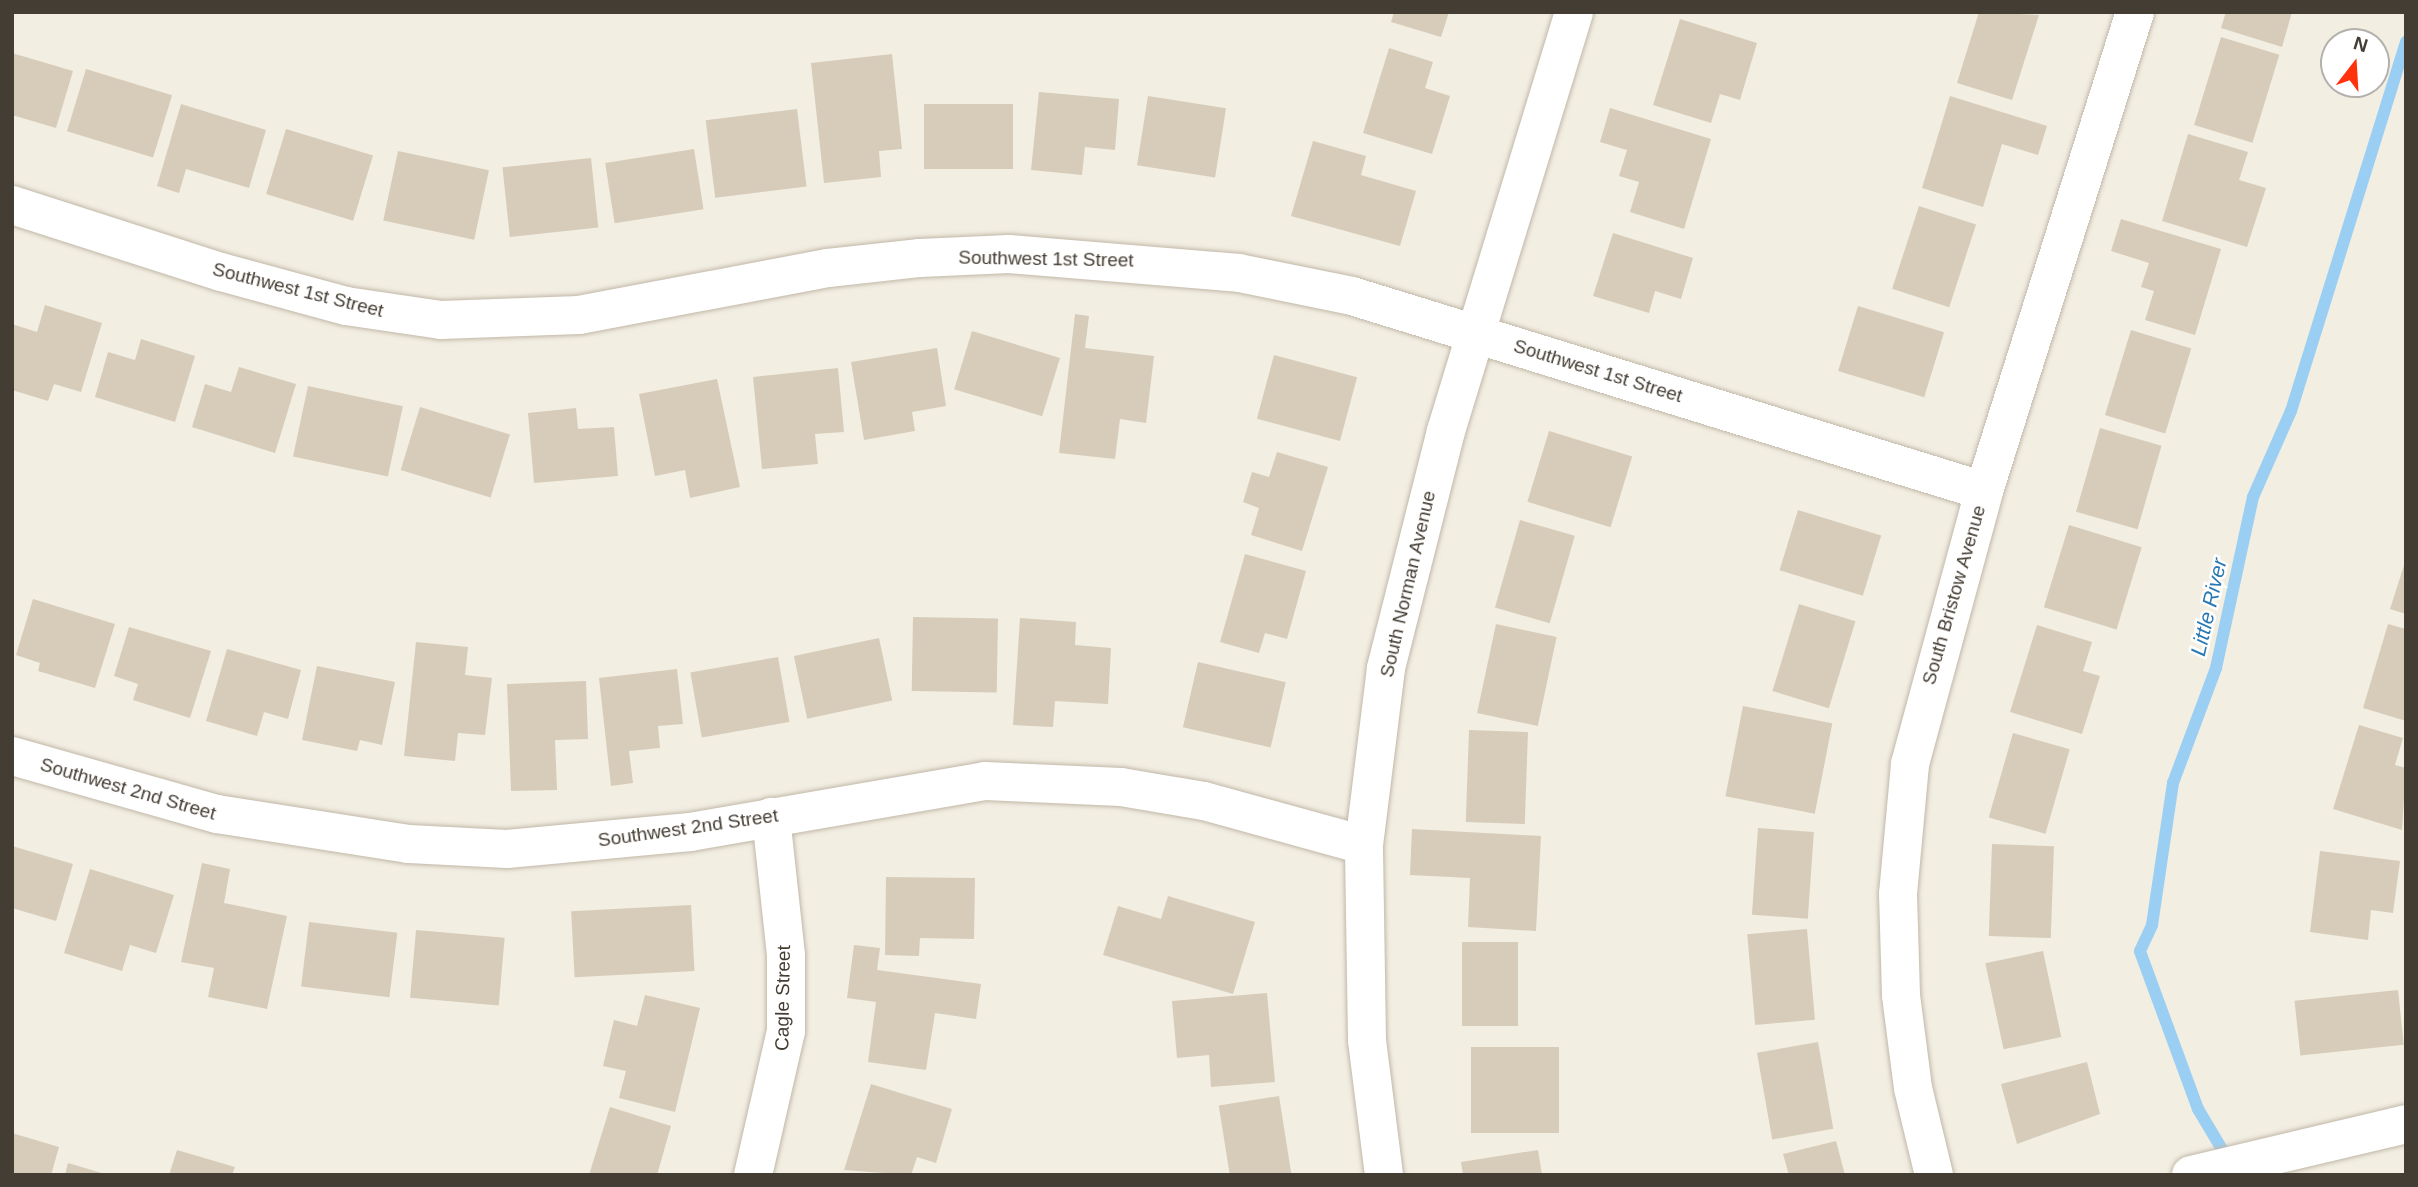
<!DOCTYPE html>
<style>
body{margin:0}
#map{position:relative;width:2418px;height:1187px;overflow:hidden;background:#f2eee2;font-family:Arial,sans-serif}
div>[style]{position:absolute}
.stream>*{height:12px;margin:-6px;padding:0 6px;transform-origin:6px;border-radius:6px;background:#9acff3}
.building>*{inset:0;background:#d7ccba;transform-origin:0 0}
.roads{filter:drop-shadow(0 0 2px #c1b8a8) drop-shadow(0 0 2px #c1b8a8)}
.minor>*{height:38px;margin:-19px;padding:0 19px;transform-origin:19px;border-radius:19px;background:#fff}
span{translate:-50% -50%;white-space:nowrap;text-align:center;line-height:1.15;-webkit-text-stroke:5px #fff;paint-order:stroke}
.street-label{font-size:19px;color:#443d33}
.water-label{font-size:21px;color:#2778b4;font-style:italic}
.frame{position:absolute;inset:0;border:14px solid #443d33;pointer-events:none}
.north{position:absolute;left:2320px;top:28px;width:70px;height:70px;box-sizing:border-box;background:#fff;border:2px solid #b4b1ad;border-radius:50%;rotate:17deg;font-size:19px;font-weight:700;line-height:28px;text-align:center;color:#443d33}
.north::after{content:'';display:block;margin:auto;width:24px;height:32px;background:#ff320d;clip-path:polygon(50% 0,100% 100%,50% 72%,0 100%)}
</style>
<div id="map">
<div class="stream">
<div style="left:2229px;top:1161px;width:61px;rotate:-120.8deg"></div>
<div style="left:2198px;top:1109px;width:168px;rotate:-110.2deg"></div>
<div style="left:2140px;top:951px;width:29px;rotate:-65deg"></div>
<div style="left:2152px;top:925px;width:144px;rotate:-81.6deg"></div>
<div style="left:2173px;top:783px;width:123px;rotate:-69.5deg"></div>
<div style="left:2216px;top:668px;width:175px;rotate:-77.8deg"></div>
<div style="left:2253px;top:497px;width:94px;rotate:-66.2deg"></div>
<div style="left:2291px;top:411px;width:387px;rotate:-72.7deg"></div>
</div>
<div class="building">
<div style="clip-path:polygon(1394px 12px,1449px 12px,1441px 37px,1391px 22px)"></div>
<div style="clip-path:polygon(1979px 12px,2039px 15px,2012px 100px,1957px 83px)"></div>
<div style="clip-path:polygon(2226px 12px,2292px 12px,2282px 47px,2221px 28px)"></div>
<div style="clip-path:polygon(1680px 19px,1757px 43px,1740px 100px,1720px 94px,1711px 123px,1653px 105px)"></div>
<div style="left:2221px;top:37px;width:61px;height:92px;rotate:17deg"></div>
<div style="clip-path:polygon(1389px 48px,1433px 62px,1425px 88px,1450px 96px,1432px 154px,1363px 133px)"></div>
<div style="clip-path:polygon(12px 53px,73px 71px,56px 128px,12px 115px)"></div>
<div style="clip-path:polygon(892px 54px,902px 149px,879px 151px,881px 177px,824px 183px,811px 63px)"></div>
<div style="left:86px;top:69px;width:90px;height:65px;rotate:17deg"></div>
<div style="clip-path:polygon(1039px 92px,1119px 99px,1115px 150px,1085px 147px,1082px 175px,1031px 170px)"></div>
<div style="left:1148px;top:96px;width:79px;height:70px;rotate:9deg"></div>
<div style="clip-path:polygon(1950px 96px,2047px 126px,2038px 155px,2002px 144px,1983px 207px,1922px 188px)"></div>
<div style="clip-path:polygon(181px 104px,266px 130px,249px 188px,186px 169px,179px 193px,157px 186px)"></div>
<div style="left:1013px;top:104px;width:65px;height:89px;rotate:90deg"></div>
<div style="clip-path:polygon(1610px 108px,1711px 139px,1684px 229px,1630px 212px,1639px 182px,1619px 176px,1627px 150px,1600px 142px)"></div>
<div style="left:797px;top:109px;width:78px;height:92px;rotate:83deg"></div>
<div style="left:286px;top:129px;width:91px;height:68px;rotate:17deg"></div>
<div style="clip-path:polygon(2188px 134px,2248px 152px,2239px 180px,2266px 188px,2247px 247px,2162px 221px)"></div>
<div style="clip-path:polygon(1313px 141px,1366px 156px,1361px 175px,1416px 191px,1400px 246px,1291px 216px)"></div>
<div style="left:694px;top:149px;width:61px;height:90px;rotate:81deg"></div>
<div style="left:398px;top:151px;width:93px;height:71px;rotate:12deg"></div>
<div style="left:591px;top:158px;width:70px;height:89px;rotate:84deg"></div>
<div style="left:1919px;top:206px;width:60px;height:87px;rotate:18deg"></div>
<div style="clip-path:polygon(2121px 219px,2221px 249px,2195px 335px,2145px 320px,2154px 291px,2141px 287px,2149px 263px,2111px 251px)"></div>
<div style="clip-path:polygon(1613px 233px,1693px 258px,1681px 299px,1655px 291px,1649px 313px,1593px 296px)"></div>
<div style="clip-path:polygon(45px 305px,102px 323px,81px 392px,54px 384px,48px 401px,12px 390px,12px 324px,37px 332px)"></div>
<div style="left:1858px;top:306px;width:90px;height:68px;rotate:17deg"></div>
<div style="clip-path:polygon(1075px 314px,1089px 316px,1085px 348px,1154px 356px,1146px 423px,1120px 419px,1115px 459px,1059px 453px)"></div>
<div style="left:2131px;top:330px;width:63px;height:89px;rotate:17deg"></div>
<div style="left:972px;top:331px;width:92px;height:61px;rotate:17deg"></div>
<div style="clip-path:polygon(141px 339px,195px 356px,175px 422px,95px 397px,108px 352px,135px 360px)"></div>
<div style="clip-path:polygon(937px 348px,946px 406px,912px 412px,915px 431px,864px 440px,851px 362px)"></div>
<div style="left:1274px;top:355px;width:86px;height:66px;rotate:15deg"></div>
<div style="clip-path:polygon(239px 367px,296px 384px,275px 453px,192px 427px,205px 384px,231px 392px)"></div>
<div style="clip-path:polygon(838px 368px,844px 432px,815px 434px,818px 464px,762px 469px,753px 377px)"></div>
<div style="clip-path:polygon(717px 379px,740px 487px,690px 498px,685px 470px,655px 476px,639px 394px)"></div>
<div style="left:308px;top:386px;width:97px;height:72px;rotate:12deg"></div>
<div style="left:420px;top:407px;width:94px;height:66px;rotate:17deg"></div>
<div style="clip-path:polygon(576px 408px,578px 429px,614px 427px,618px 476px,534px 483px,528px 413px)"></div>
<div style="left:2100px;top:428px;width:64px;height:87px;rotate:16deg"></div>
<div style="left:1549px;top:431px;width:87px;height:74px;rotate:17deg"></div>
<div style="clip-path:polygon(1277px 452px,1328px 467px,1302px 551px,1251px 535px,1259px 508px,1243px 502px,1252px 472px,1269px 477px)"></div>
<div style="left:1798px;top:510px;width:87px;height:63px;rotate:17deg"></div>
<div style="left:1520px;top:520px;width:57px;height:91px;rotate:16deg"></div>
<div style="left:2069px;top:525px;width:76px;height:86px;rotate:17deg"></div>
<div style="clip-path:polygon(1245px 554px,1306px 571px,1287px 639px,1265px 633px,1259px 653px,1220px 642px)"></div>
<div style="clip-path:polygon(2406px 559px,2406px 614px,2390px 609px)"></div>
<div style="clip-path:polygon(33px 599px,115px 624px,95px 688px,38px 671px,40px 663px,16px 655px)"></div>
<div style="left:1799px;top:604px;width:59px;height:91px;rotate:17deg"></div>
<div style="left:913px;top:617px;width:85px;height:74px;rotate:1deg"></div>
<div style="clip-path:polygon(1020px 618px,1076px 622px,1075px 645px,1111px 648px,1108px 704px,1055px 701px,1053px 727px,1013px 725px)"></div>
<div style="left:1496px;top:624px;width:62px;height:91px;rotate:12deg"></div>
<div style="clip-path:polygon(2388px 624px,2406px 629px,2406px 721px,2363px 708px)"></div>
<div style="clip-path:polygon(2037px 625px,2092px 642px,2083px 671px,2100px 676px,2082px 734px,2010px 712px)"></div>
<div style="clip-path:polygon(129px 627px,211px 651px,190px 718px,133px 700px,138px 684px,114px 676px)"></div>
<div style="left:879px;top:638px;width:64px;height:87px;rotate:78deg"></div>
<div style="clip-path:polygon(416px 642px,468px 647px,465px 675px,492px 678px,485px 735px,458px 733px,455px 761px,404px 756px)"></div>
<div style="clip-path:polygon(227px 649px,301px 670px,288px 719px,264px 712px,257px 736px,206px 721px)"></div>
<div style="left:778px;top:657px;width:66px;height:89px;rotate:80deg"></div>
<div style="left:1198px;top:662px;width:90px;height:67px;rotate:13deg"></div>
<div style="clip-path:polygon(317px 666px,395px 682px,382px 745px,360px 740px,357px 751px,302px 740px)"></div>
<div style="clip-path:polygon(677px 669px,683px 724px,658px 726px,660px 748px,629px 751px,633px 783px,611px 786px,599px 678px)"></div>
<div style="clip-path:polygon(586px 681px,588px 739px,555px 740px,557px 790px,511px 791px,507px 684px)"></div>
<div style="left:1743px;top:706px;width:91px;height:92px;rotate:11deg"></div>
<div style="clip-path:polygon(2359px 725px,2403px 738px,2395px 765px,2406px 768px,2402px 830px,2333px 809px)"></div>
<div style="left:1469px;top:730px;width:59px;height:92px;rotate:2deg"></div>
<div style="left:2013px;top:733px;width:59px;height:88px;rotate:16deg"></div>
<div style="left:1758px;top:828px;width:56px;height:87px;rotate:4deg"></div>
<div style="clip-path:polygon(1412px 829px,1541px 836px,1536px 931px,1468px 927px,1470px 878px,1410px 875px)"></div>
<div style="left:1992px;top:844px;width:62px;height:92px;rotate:2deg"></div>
<div style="clip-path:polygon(12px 846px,73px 864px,56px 921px,12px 908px)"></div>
<div style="clip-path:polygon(2320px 851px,2400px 861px,2393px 913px,2371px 910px,2368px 940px,2310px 932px)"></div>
<div style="clip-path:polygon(202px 863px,230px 869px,224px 903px,287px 916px,267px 1009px,208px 997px,214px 968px,181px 962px)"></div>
<div style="clip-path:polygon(90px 869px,174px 895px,156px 953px,130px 945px,122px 971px,64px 953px)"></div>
<div style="clip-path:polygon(886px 877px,975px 878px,974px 939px,920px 938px,919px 956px,885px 955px)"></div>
<div style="clip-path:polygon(1168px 896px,1255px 922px,1233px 994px,1103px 955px,1118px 906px,1161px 919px)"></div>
<div style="left:691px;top:905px;width:66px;height:120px;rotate:87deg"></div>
<div style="left:309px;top:922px;width:89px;height:65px;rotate:7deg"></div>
<div style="left:1807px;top:929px;width:91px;height:60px;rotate:85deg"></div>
<div style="left:416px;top:930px;width:89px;height:68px;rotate:5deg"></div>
<div style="left:1462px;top:942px;width:56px;height:84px"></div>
<div style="clip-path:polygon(854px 945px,880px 948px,877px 970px,981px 984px,976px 1019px,935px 1013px,926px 1070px,868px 1062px,876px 1002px,847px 998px)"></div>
<div style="left:2043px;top:951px;width:88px;height:59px;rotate:78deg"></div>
<div style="left:2398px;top:990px;width:55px;height:104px;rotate:84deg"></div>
<div style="clip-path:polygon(1267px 993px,1275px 1082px,1211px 1087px,1209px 1055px,1177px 1058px,1172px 1001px)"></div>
<div style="clip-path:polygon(645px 995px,700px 1008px,675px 1112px,619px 1098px,626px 1071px,603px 1066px,614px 1020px,637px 1026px)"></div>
<div style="left:1818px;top:1042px;width:88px;height:62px;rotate:80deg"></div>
<div style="left:1471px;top:1047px;width:88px;height:86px"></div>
<div style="clip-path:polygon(2087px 1062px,2100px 1114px,2017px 1144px,2001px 1084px)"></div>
<div style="clip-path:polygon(871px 1084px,952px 1109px,936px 1163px,917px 1157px,911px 1175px,844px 1170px)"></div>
<div style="left:1279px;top:1096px;width:80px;height:61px;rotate:81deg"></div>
<div style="clip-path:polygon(610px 1107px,671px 1126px,657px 1175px,589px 1175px)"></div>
<div style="clip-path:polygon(12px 1133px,59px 1147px,51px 1175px,12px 1175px)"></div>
<div style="clip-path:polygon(1836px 1141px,1845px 1175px,1789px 1175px,1783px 1154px)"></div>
<div style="clip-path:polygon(177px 1150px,235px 1167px,232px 1175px,169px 1175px)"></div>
<div style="clip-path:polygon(1538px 1150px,1542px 1175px,1463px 1175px,1461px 1162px)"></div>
<div style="clip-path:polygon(68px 1163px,105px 1174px,105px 1175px,65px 1175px)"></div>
</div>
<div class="roads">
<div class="minor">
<div style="left:12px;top:205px;width:219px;rotate:17.8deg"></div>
<div style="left:221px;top:272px;width:130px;rotate:15.2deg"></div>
<div style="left:346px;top:306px;width:96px;rotate:8.4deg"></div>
<div style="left:441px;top:320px;width:138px;rotate:-2.1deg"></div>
<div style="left:579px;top:315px;width:253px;rotate:-10.7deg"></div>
<div style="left:828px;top:268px;width:93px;rotate:-6.2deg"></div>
<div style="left:920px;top:258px;width:89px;rotate:-2.6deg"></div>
<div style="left:1009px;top:254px;width:231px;rotate:4.7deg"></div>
<div style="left:1239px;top:273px;width:115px;rotate:11.5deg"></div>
<div style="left:1352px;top:296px;width:661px;rotate:17.15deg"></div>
<div style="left:12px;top:756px;width:213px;rotate:15.8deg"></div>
<div style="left:217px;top:814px;width:194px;rotate:8.9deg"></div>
<div style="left:409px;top:844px;width:98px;rotate:2.9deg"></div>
<div style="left:507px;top:849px;width:184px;rotate:-5.3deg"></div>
<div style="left:690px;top:832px;width:299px;rotate:-9.8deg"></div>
<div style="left:985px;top:781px;width:136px;rotate:2.5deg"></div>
<div style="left:1121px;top:787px;width:84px;rotate:9.6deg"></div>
<div style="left:1204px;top:801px;width:166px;rotate:15.4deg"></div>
<div style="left:753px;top:1175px;width:148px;rotate:-77.1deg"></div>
<div style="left:786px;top:1031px;width:76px;rotate:-90deg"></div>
<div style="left:786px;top:955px;width:139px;rotate:-96.2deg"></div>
<div style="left:1384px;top:1175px;width:136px;rotate:-97.2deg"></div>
<div style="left:1367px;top:1040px;width:195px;rotate:-90.9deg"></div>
<div style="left:1364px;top:845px;width:178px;rotate:-82.9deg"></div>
<div style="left:1386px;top:668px;width:244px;rotate:-75.8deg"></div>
<div style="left:1446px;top:431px;width:438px;rotate:-73deg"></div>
<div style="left:1934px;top:1175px;width:89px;rotate:-103.6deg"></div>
<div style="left:1913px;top:1088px;width:94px;rotate:-97.4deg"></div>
<div style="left:1901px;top:995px;width:101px;rotate:-91.7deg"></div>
<div style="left:1898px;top:894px;width:131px;rotate:-84.7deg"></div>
<div style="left:1910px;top:764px;width:283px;rotate:-74.8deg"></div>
<div style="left:1984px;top:491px;width:502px;rotate:-72.5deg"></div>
<div style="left:2191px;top:1175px;width:221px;rotate:-13.3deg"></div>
</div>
</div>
<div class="street-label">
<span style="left:1046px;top:259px;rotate:1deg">Southwest 1st Street</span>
<span style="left:298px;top:290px;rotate:14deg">Southwest 1st Street</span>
<span style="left:1598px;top:371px;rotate:17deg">Southwest 1st Street</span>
<span style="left:1408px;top:584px;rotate:-77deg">South Norman Avenue</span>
<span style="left:1954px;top:595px;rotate:-74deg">South Bristow Avenue</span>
<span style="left:128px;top:789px;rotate:16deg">Southwest 2nd Street</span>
<span style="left:688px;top:828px;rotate:-8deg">Southwest 2nd Street</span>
<span style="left:783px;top:998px;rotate:-89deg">Cagle Street</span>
</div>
<div class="water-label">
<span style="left:2209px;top:607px;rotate:-77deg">Little River</span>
</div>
<div class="frame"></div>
<div class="north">N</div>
</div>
